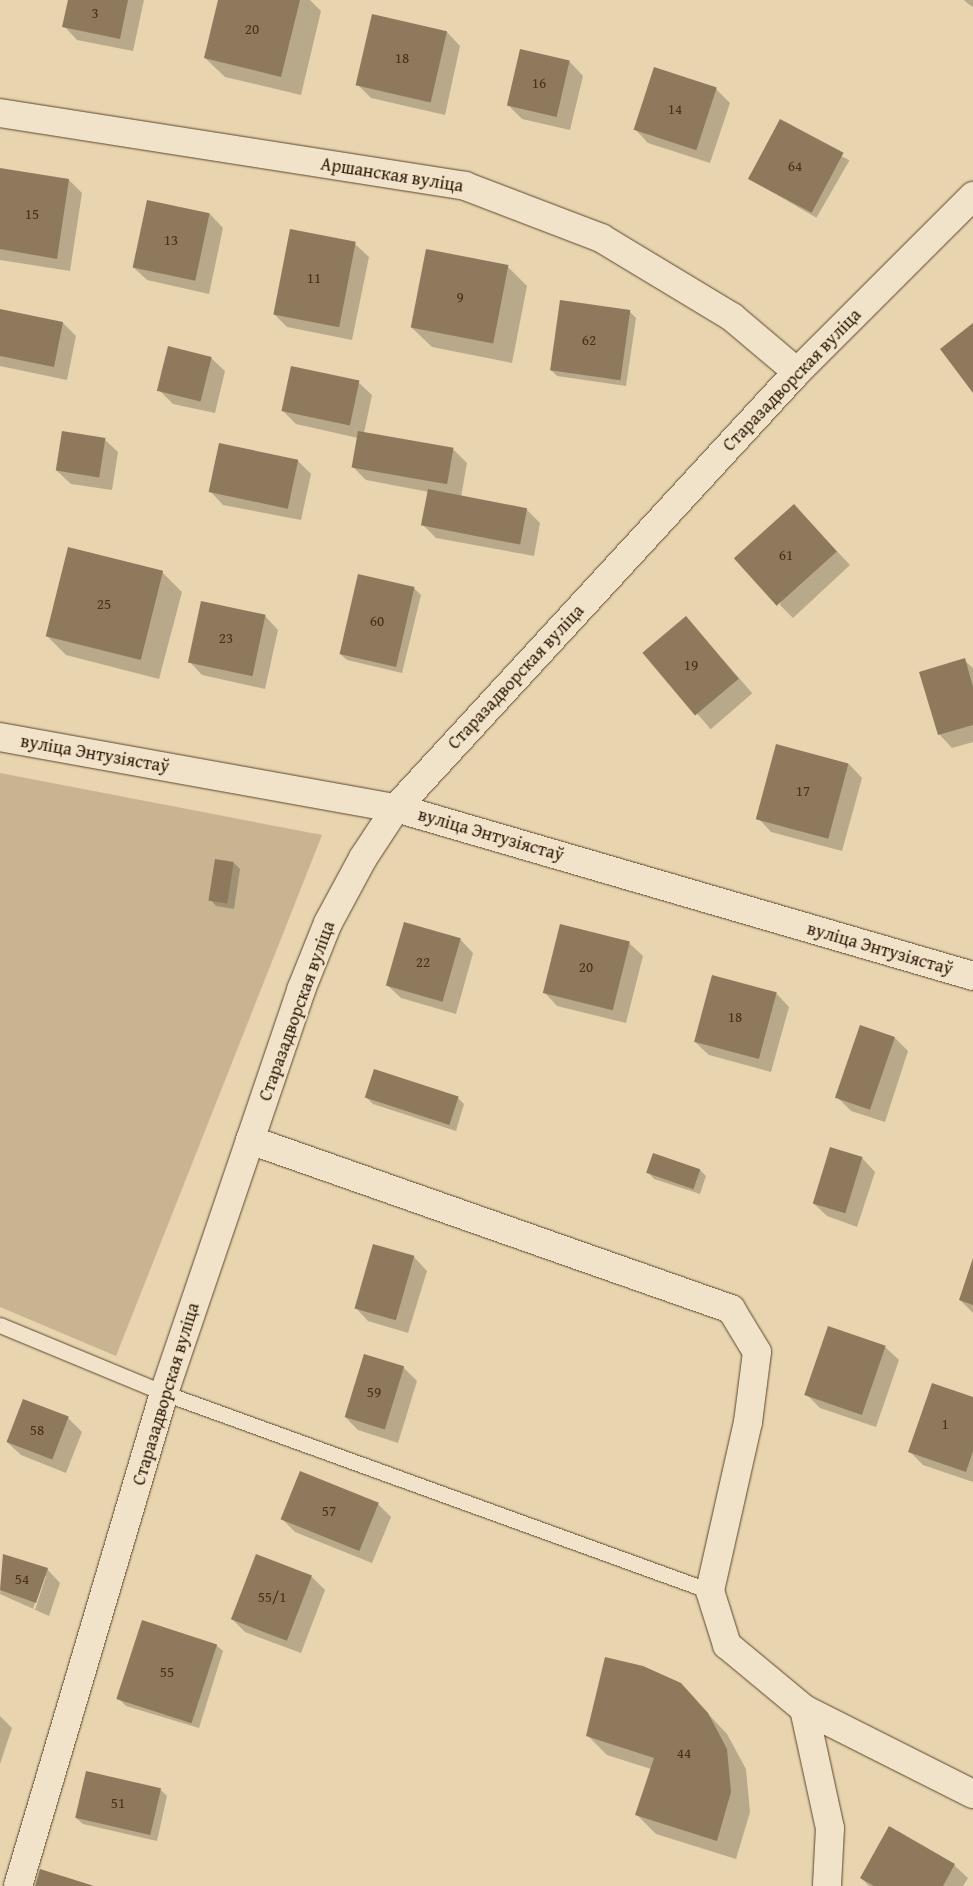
<!DOCTYPE html>
<meta charset="utf-8">
<style>
body{margin:0}
#map{position:relative;width:973px;height:1886px;overflow:hidden;background:#e8d4ae;font-family:"Gentium Book Plus",serif}
div>[style]{position:absolute}
.green>*{inset:0;background:#c8b491}
.shadow>*{inset:0;background:#0003;transform-origin:0 0}
.building>*{inset:0;background:#8f795c;transform-origin:0 0}
.roads{filter:drop-shadow(0 0 1px #5c462e) drop-shadow(0 0 1px #5c462e)}
.service>*{height:15px;margin:-7.5px;padding:0 7.5px;transform-origin:7.5px;border-radius:7.5px;background:#f0e3ca}
.minor>*{height:28px;margin:-14px;padding:0 14px;transform-origin:14px;border-radius:14px;background:#f0e3ca}
span{translate:-50% -50%;white-space:nowrap;text-align:center;line-height:1.15;-webkit-text-stroke:4px #f0e3ca;paint-order:stroke}
.number-label{font-size:15px;color:#46301a}
.number-label span{-webkit-text-stroke-width:0}
.street-label{font-size:18px;color:#2e1704}
</style>
<div id="map">
<div class="green">
<div style="clip-path:polygon(0 773px,322px 835px,116px 1356px,0 1307px)"></div>
</div>
<div class="shadow">
<div style="clip-path:polygon(69px 0,144px 0,133px 51px,77px 40px,64px 26px)"></div>
<div style="clip-path:polygon(219px 0,310px 0,321px 11px,301px 95px,225px 77px,205px 58px)"></div>
<div style="clip-path:polygon(964px 0,973px 0,973px 7px,967px 3px)"></div>
<div style="clip-path:polygon(373px 16px,447px 32px,460px 46px,445px 115px,371px 98px,358px 85px)"></div>
<div style="clip-path:polygon(521px 51px,570px 62px,583px 76px,570px 130px,522px 119px,508px 105px)"></div>
<div style="clip-path:polygon(716px 89px,730px 103px,710px 163px,648px 143px,635px 129px)"></div>
<div style="left:781px;top:121px;width:79px;height:66px;rotate:30deg"></div>
<div style="clip-path:polygon(0 169px,69px 180px,82px 193px,70px 271px,0 260px)"></div>
<div style="clip-path:polygon(210px 214px,223px 228px,209px 294px,147px 280px,133px 267px)"></div>
<div style="clip-path:polygon(355px 244px,369px 257px,352px 340px,287px 327px,274px 314px)"></div>
<div style="clip-path:polygon(427px 251px,508px 267px,527px 286px,512px 363px,432px 347px,412px 328px)"></div>
<div style="clip-path:polygon(0 310px,63px 323px,76px 336px,67px 380px,0 366px)"></div>
<div style="clip-path:polygon(629px 311px,636px 318px,626px 386px,557px 376px,550px 369px)"></div>
<div style="clip-path:polygon(211px 358px,225px 371px,215px 413px,173px 404px,159px 390px)"></div>
<div style="clip-path:polygon(358px 382px,372px 395px,364px 433px,454px 450px,467px 463px,461px 497px,527px 510px,540px 523px,534px 556px,436px 538px,422px 524px,429px 492px,366px 480px,353px 467px,358px 438px,296px 424px,283px 411px)"></div>
<div style="clip-path:polygon(104px 439px,118px 452px,112px 490px,71px 484px,57px 471px)"></div>
<div style="clip-path:polygon(298px 461px,311px 474px,301px 520px,223px 505px,210px 491px)"></div>
<div style="clip-path:polygon(807px 519px,850px 565px,793px 618px,780px 605px)"></div>
<div style="clip-path:polygon(162px 572px,182px 592px,159px 679px,66px 655px,47px 636px)"></div>
<div style="clip-path:polygon(414px 588px,421px 595px,402px 673px,347px 660px,340px 654px)"></div>
<div style="clip-path:polygon(265px 616px,278px 630px,265px 689px,202px 675px,189px 661px)"></div>
<div style="left:686px;top:617px;width:101px;height:55px;rotate:49deg"></div>
<div style="clip-path:polygon(964px 660px,973px 668px,973px 742px,952px 748px,939px 734px)"></div>
<div style="clip-path:polygon(849px 764px,862px 778px,842px 851px,771px 832px,758px 818px)"></div>
<div style="clip-path:polygon(234px 863px,240px 869px,234px 909px,216px 906px,210px 899px)"></div>
<div style="clip-path:polygon(460px 939px,473px 953px,456px 1014px,401px 998px,387px 985px)"></div>
<div style="clip-path:polygon(629px 943px,643px 956px,626px 1023px,557px 1006px,544px 992px)"></div>
<div style="clip-path:polygon(776px 993px,789px 1007px,771px 1072px,709px 1055px,695px 1042px)"></div>
<div style="clip-path:polygon(895px 1038px,908px 1051px,885px 1122px,851px 1111px,837px 1097px)"></div>
<div style="clip-path:polygon(366px 1097px,458px 1098px,464px 1104px,456px 1131px,373px 1104px)"></div>
<div style="clip-path:polygon(862px 1158px,875px 1172px,857px 1227px,827px 1216px,813px 1203px)"></div>
<div style="clip-path:polygon(700px 1170px,706px 1176px,700px 1194px,654px 1179px,648px 1172px)"></div>
<div style="clip-path:polygon(374px 1245px,414px 1257px,427px 1271px,408px 1333px,368px 1321px,355px 1307px)"></div>
<div style="clip-path:polygon(973px 1261px,973px 1313px,960px 1300px)"></div>
<div style="clip-path:polygon(885px 1347px,899px 1360px,876px 1427px,820px 1408px,807px 1395px)"></div>
<div style="clip-path:polygon(364px 1355px,404px 1368px,417px 1381px,398px 1443px,358px 1430px,345px 1417px)"></div>
<div style="clip-path:polygon(973px 1399px,973px 1482px,923px 1465px,910px 1452px)"></div>
<div style="clip-path:polygon(68px 1418px,82px 1432px,66px 1473px,21px 1455px,7px 1442px)"></div>
<div style="clip-path:polygon(378px 1504px,391px 1517px,372px 1563px,295px 1532px,282px 1519px)"></div>
<div style="clip-path:polygon(evenodd,4px 1556px,47px 1569px,60px 1583px,49px 1616px,0 1594px,4px 1556px,44px 1576px,46px 1576px,35px 1610px,33px 1609px,44px 1576px)"></div>
<div style="clip-path:polygon(312px 1577px,325px 1590px,301px 1653px,245px 1632px,232px 1619px)"></div>
<div style="clip-path:polygon(216px 1645px,223px 1651px,199px 1728px,126px 1706px,119px 1699px)"></div>
<div style="clip-path:polygon(680px 1684px,727px 1734px,746px 1769px,750px 1812px,736px 1859px,656px 1834px,637px 1815px,651px 1769px,607px 1755px,587px 1735px)"></div>
<div style="clip-path:polygon(0 1716px,12px 1728px,0 1764px)"></div>
<div style="clip-path:polygon(161px 1790px,167px 1796px,157px 1841px,83px 1824px,76px 1818px)"></div>
<div style="clip-path:polygon(954px 1865px,968px 1878px,963px 1886px,869px 1886px,861px 1878px)"></div>
</div>
<div class="building">
<div style="clip-path:polygon(68px 0,128px 0,120px 39px,62px 27px)"></div>
<div style="clip-path:polygon(218px 0,300px 0,281px 77px,204px 58px)"></div>
<div style="left:372px;top:14px;width:77px;height:73px;rotate:13deg"></div>
<div style="left:520px;top:49px;width:51px;height:58px;rotate:13deg"></div>
<div style="left:654px;top:67px;width:66px;height:66px;rotate:18deg"></div>
<div style="left:780px;top:119px;width:72px;height:68px;rotate:28deg"></div>
<div style="clip-path:polygon(0 168px,69px 179px,57px 259px,0 249px)"></div>
<div style="left:147px;top:200px;width:64px;height:69px;rotate:12deg"></div>
<div style="left:290px;top:229px;width:67px;height:87px;rotate:11deg"></div>
<div style="left:426px;top:249px;width:84px;height:80px;rotate:11deg"></div>
<div style="left:560px;top:300px;width:71px;height:71px;rotate:8deg"></div>
<div style="clip-path:polygon(0 309px,63px 322px,54px 367px,0 356px)"></div>
<div style="clip-path:polygon(973px 323px,973px 393px,940px 349px)"></div>
<div style="left:168px;top:346px;width:45px;height:46px;rotate:14deg"></div>
<div style="left:291px;top:366px;width:70px;height:46px;rotate:12deg"></div>
<div style="left:62px;top:431px;width:44px;height:40px;rotate:9deg"></div>
<div style="left:358px;top:431px;width:97px;height:37px;rotate:10deg"></div>
<div style="left:219px;top:443px;width:81px;height:50px;rotate:12deg"></div>
<div style="left:428px;top:489px;width:101px;height:37px;rotate:11deg"></div>
<div style="left:794px;top:504px;width:64px;height:81px;rotate:48deg"></div>
<div style="left:68px;top:547px;width:98px;height:92px;rotate:14deg"></div>
<div style="left:358px;top:574px;width:58px;height:82px;rotate:13deg"></div>
<div style="left:201px;top:601px;width:66px;height:63px;rotate:12deg"></div>
<div style="left:686px;top:616px;width:82px;height:57px;rotate:50deg"></div>
<div style="clip-path:polygon(965px 658px,973px 687px,973px 725px,938px 735px,919px 672px)"></div>
<div style="left:776px;top:744px;width:75px;height:78px;rotate:15deg"></div>
<div style="left:215px;top:859px;width:19px;height:42px;rotate:9deg"></div>
<div style="left:404px;top:922px;width:59px;height:66px;rotate:16deg"></div>
<div style="left:560px;top:924px;width:72px;height:71px;rotate:14deg"></div>
<div style="left:712px;top:975px;width:67px;height:69px;rotate:15deg"></div>
<div style="left:860px;top:1025px;width:37px;height:77px;rotate:19deg"></div>
<div style="left:374px;top:1069px;width:89px;height:30px;rotate:18deg"></div>
<div style="left:830px;top:1147px;width:34px;height:59px;rotate:17deg"></div>
<div style="left:653px;top:1153px;width:50px;height:21px;rotate:19deg"></div>
<div style="left:373px;top:1244px;width:43px;height:67px;rotate:16deg"></div>
<div style="clip-path:polygon(973px 1258px,973px 1305px,959px 1300px)"></div>
<div style="left:828px;top:1326px;width:61px;height:73px;rotate:19deg"></div>
<div style="left:364px;top:1354px;width:42px;height:66px;rotate:17deg"></div>
<div style="clip-path:polygon(932px 1383px,973px 1397px,973px 1451px,966px 1472px,908px 1452px)"></div>
<div style="left:23px;top:1399px;width:49px;height:46px;rotate:21deg"></div>
<div style="left:300px;top:1471px;width:85px;height:52px;rotate:22deg"></div>
<div style="clip-path:polygon(3px 1554px,48px 1568px,36px 1603px,0 1590px)"></div>
<div style="left:256px;top:1554px;width:60px;height:70px;rotate:21deg"></div>
<div style="left:142px;top:1620px;width:79px;height:83px;rotate:18deg"></div>
<div style="clip-path:polygon(605px 1657px,643px 1666px,681px 1683px,708px 1713px,727px 1749px,731px 1792px,717px 1841px,635px 1815px,654px 1758px,586px 1736px)"></div>
<div style="left:86px;top:1771px;width:77px;height:48px;rotate:13deg"></div>
<div style="clip-path:polygon(889px 1826px,955px 1864px,943px 1886px,874px 1886px,860px 1878px)"></div>
<div style="clip-path:polygon(40px 1869px,94px 1886px,35px 1886px)"></div>
</div>
<div class="roads">
<div class="service">
<div style="left:0;top:1325px;width:178px;rotate:22.5deg"></div>
<div style="left:164px;top:1393px;width:581px;rotate:19.93deg"></div>
</div>
<div class="minor">
<div style="left:0;top:113px;width:471px;rotate:8.9deg"></div>
<div style="left:465px;top:186px;width:146px;rotate:20.9deg"></div>
<div style="left:601px;top:238px;width:153px;rotate:31.1deg"></div>
<div style="left:732px;top:317px;width:85px;rotate:40.2deg"></div>
<div style="left:0;top:737px;width:402px;rotate:10.2deg"></div>
<div style="left:396px;top:808px;width:601px;rotate:16.23deg"></div>
<div style="left:250px;top:1140px;width:510px;rotate:19.36deg"></div>
<div style="left:731px;top:1309px;width:50px;rotate:58.8deg"></div>
<div style="left:757px;top:1352px;width:71px;rotate:97.3deg"></div>
<div style="left:748px;top:1422px;width:173px;rotate:102.7deg"></div>
<div style="left:710px;top:1591px;width:57px;rotate:72.5deg"></div>
<div style="left:727px;top:1645px;width:100px;rotate:39.7deg"></div>
<div style="left:804px;top:1709px;width:189px;rotate:26.7deg"></div>
<div style="left:804px;top:1709px;width:122px;rotate:77.7deg"></div>
<div style="left:830px;top:1828px;width:58px;rotate:93deg"></div>
<div style="left:18px;top:1886px;width:514px;rotate:-73.5deg"></div>
<div style="left:164px;top:1393px;width:426px;rotate:-71.2deg"></div>
<div style="left:301px;top:990px;width:72px;rotate:-68.1deg"></div>
<div style="left:328px;top:923px;width:74px;rotate:-61.7deg"></div>
<div style="left:363px;top:858px;width:60px;rotate:-56.6deg"></div>
<div style="left:396px;top:808px;width:592px;rotate:-47.39deg"></div>
<div style="left:797px;top:372px;width:249px;rotate:-45deg"></div>
</div>
</div>
<div class="number-label">
<span style="left:95px;top:13px">3</span>
<span style="left:252px;top:29px">20</span>
<span style="left:402px;top:58px">18</span>
<span style="left:539px;top:83px">16</span>
<span style="left:675px;top:109px">14</span>
<span style="left:795px;top:166px">64</span>
<span style="left:32px;top:214px">15</span>
<span style="left:171px;top:240px">13</span>
<span style="left:314px;top:278px">11</span>
<span style="left:460px;top:297px">9</span>
<span style="left:589px;top:340px">62</span>
<span style="left:786px;top:555px">61</span>
<span style="left:104px;top:604px">25</span>
<span style="left:377px;top:621px">60</span>
<span style="left:226px;top:638px">23</span>
<span style="left:691px;top:665px">19</span>
<span style="left:803px;top:791px">17</span>
<span style="left:423px;top:962px">22</span>
<span style="left:586px;top:967px">20</span>
<span style="left:735px;top:1017px">18</span>
<span style="left:374px;top:1392px">59</span>
<span style="left:945px;top:1424px">1</span>
<span style="left:37px;top:1430px">58</span>
<span style="left:329px;top:1511px">57</span>
<span style="left:22px;top:1579px">54</span>
<span style="left:272px;top:1597px">55/1</span>
<span style="left:167px;top:1672px">55</span>
<span style="left:684px;top:1753px">44</span>
<span style="left:118px;top:1803px">51</span>
</div>
<div class="street-label">
<span style="left:392px;top:175px;rotate:9deg">Аршанская вуліца</span>
<span style="left:792px;top:380px;rotate:-46deg">Старазадворская вуліца</span>
<span style="left:516px;top:677px;rotate:-47deg">Старазадворская вуліца</span>
<span style="left:95px;top:754px;rotate:10deg">вуліца Энтузіястаў</span>
<span style="left:491px;top:835px;rotate:16deg">вуліца Энтузіястаў</span>
<span style="left:880px;top:949px;rotate:16deg">вуліца Энтузіястаў</span>
<span style="left:297px;top:1011px;rotate:-70deg">Старазадворская вуліца</span>
<span style="left:166px;top:1394px;rotate:-73deg">Старазадворская вуліца</span>
</div>
</div>
